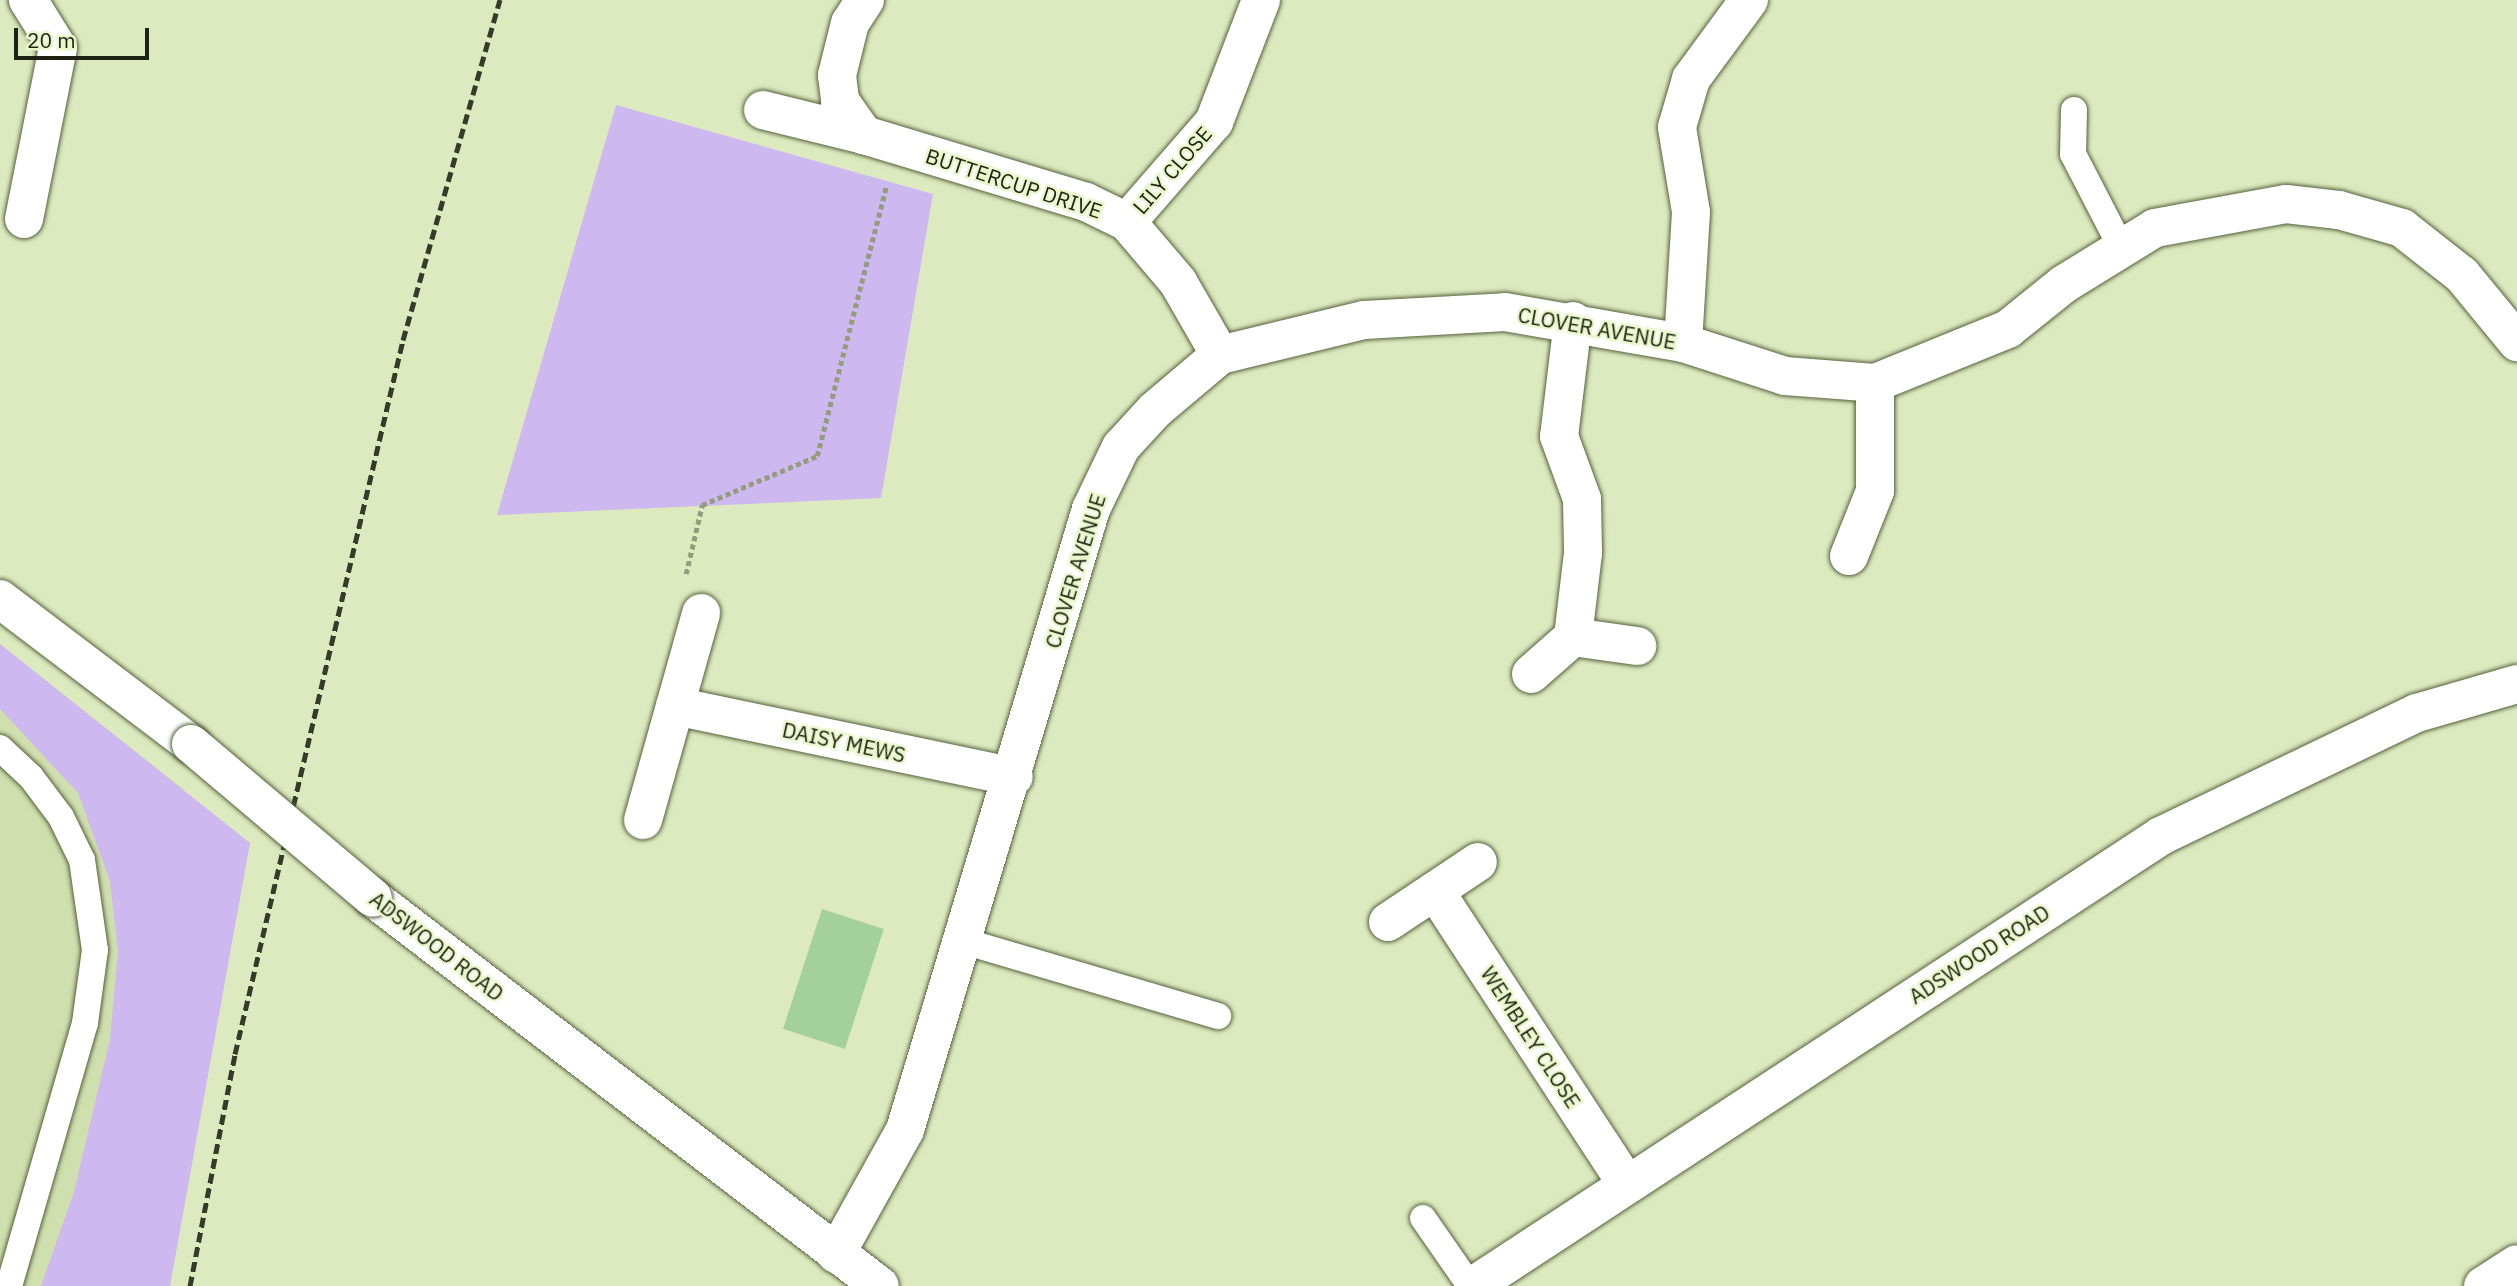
<!DOCTYPE html>
<style>
body{margin:0}
#map{position:relative;width:2517px;height:1286px;overflow:hidden;background:#ddeac0;font-family:"IBM Plex Sans",sans-serif}
div>[style]{position:absolute}
.built>*{inset:0;background:#d0dfae}
.green>*{inset:0;background:#cdb8f0}
.building>*{inset:0;background:#a4d09e;transform-origin:0 0}
.path>*{height:4.5px;margin-top:-2.25px;transform-origin:0;background:repeating-linear-gradient(90deg,#939c7d 0 5px,transparent 0 8.5px)}
.roads{filter:drop-shadow(0 0 2px #56613c) drop-shadow(0 0 2px #56613c)}
.lane>*{height:26px;margin:-13px;padding:0 13px;transform-origin:13px;border-radius:13px;background:#fff}
.street>*{height:38px;margin:-19px;padding:0 19px;transform-origin:19px;border-radius:19px;background:#fff}
.secondary>*{height:38px;margin:-19px;padding:0 19px;transform-origin:19px;border-radius:19px;background:#fff}
.rail>*{height:5px;margin-top:-2.5px;transform-origin:0;background:repeating-linear-gradient(90deg,#353b28 0 10px,transparent 0 15px)}
.bridges{filter:drop-shadow(0 0 2px #56613c) drop-shadow(0 0 2px #56613c)}
.secondary-bridge>*{height:38px;margin:-19px;padding:0 19px;transform-origin:19px;border-radius:19px;background:#fff}
span{translate:-50% -50%;white-space:nowrap;text-align:center;line-height:1.15;-webkit-text-stroke:5px #eaf7cd;paint-order:stroke}
.street-label{font-size:21px;color:#1e2213}
.scale{position:absolute;left:14px;top:28px;width:135px;height:32px;box-sizing:border-box;border:4px solid #1e2213;border-top:0;padding-left:9px;font-size:21px;line-height:24px;white-space:nowrap;color:#1e2213;-webkit-text-stroke:5px #eaf7cd;paint-order:stroke}
</style>
<div id="map">
<div class="built">
<div style="clip-path:polygon(0 644px,183px 789px,103px 1286px,0 1286px)"></div>
</div>
<div class="green">
<div style="clip-path:polygon(616px 105px,933px 194px,881px 498px,497px 515px)"></div>
<div style="clip-path:polygon(0 644px,250px 843px,170px 1286px,41px 1286px,74px 1192px,110px 1039px,118px 952px,110px 881px,78px 793px,0 709px)"></div>
</div>
<div class="building">
<div style="left:822px;top:909px;width:65px;height:126px;rotate:18deg"></div>
</div>
<div class="path">
<div style="left:686px;top:574px;width:71px;rotate:-76.9deg"></div>
<div style="left:702px;top:505px;width:125px;rotate:-23.1deg"></div>
<div style="left:817px;top:456px;width:278px;rotate:-75.6deg"></div>
</div>
<div class="roads">
<div class="lane">
<div style="left:2074px;top:110px;width:44px;rotate:91.3deg"></div>
<div style="left:2073px;top:154px;width:107px;rotate:62.7deg"></div>
<div style="left:0;top:748px;width:42px;rotate:43.1deg"></div>
<div style="left:31px;top:777px;width:50px;rotate:53.1deg"></div>
<div style="left:61px;top:817px;width:48px;rotate:64deg"></div>
<div style="left:82px;top:860px;width:91px;rotate:81.8deg"></div>
<div style="left:95px;top:950px;width:74px;rotate:97.8deg"></div>
<div style="left:85px;top:1023px;width:274px;rotate:106.1deg"></div>
<div style="left:963px;top:941px;width:266px;rotate:16.4deg"></div>
<div style="left:1423px;top:1218px;width:83px;rotate:55.3deg"></div>
</div>
<div class="street">
<div style="left:865px;top:0;width:27px;rotate:123deg"></div>
<div style="left:850px;top:23px;width:54px;rotate:104deg"></div>
<div style="left:837px;top:75px;width:26px;rotate:83deg"></div>
<div style="left:840px;top:101px;width:42px;rotate:54.8deg"></div>
<div style="left:864px;top:135px;width:232px;rotate:16.8deg"></div>
<div style="left:1086px;top:202px;width:46px;rotate:26deg"></div>
<div style="left:1127px;top:222px;width:79px;rotate:49.6deg"></div>
<div style="left:1178px;top:282px;width:84px;rotate:60.1deg"></div>
<div style="left:763px;top:110px;width:104px;rotate:13.9deg"></div>
<div style="left:24px;top:219px;width:174px;rotate:-78.8deg"></div>
<div style="left:58px;top:48px;width:57px;rotate:-122deg"></div>
<div style="left:1127px;top:222px;width:133px;rotate:-49deg"></div>
<div style="left:1214px;top:122px;width:131px;rotate:-68.9deg"></div>
<div style="left:1573px;top:321px;width:116px;rotate:96.9deg"></div>
<div style="left:1559px;top:436px;width:67px;rotate:69.9deg"></div>
<div style="left:1582px;top:499px;width:54px;rotate:88.9deg"></div>
<div style="left:1583px;top:553px;width:85px;rotate:96.8deg"></div>
<div style="left:1683px;top:343px;width:131px;rotate:-86.5deg"></div>
<div style="left:1691px;top:212px;width:86px;rotate:-99.4deg"></div>
<div style="left:1677px;top:127px;width:50px;rotate:-73.7deg"></div>
<div style="left:1691px;top:79px;width:98px;rotate:-53.7deg"></div>
<div style="left:1849px;top:556px;width:70px;rotate:-68.2deg"></div>
<div style="left:1875px;top:491px;width:108px;rotate:-90deg"></div>
<div style="left:1531px;top:674px;width:56px;rotate:-41.4deg"></div>
<div style="left:1573px;top:637px;width:65px;rotate:8deg"></div>
<div style="left:675px;top:706px;width:346px;rotate:11.8deg"></div>
<div style="left:643px;top:820px;width:215px;rotate:-74.3deg"></div>
<div style="left:1435px;top:891px;width:350px;rotate:56.8deg"></div>
<div style="left:1388px;top:922px;width:108px;rotate:-33.7deg"></div>
<div style="left:836px;top:1254px;width:142px;rotate:-60.9deg"></div>
<div style="left:905px;top:1130px;width:648px;rotate:-73.33deg"></div>
<div style="left:1091px;top:509px;width:69px;rotate:-64.2deg"></div>
<div style="left:1121px;top:447px;width:50px;rotate:-47.4deg"></div>
<div style="left:1155px;top:410px;width:85px;rotate:-40.2deg"></div>
<div style="left:1220px;top:355px;width:148px;rotate:-13.7deg"></div>
<div style="left:1364px;top:320px;width:141px;rotate:-3.2deg"></div>
<div style="left:1505px;top:312px;width:181px;rotate:9.9deg"></div>
<div style="left:1683px;top:343px;width:107px;rotate:17.9deg"></div>
<div style="left:1785px;top:376px;width:90px;rotate:4.4deg"></div>
<div style="left:1875px;top:383px;width:144px;rotate:-22.1deg"></div>
<div style="left:2008px;top:329px;width:72px;rotate:-38.8deg"></div>
<div style="left:2064px;top:284px;width:107px;rotate:-31.6deg"></div>
<div style="left:2155px;top:228px;width:133px;rotate:-10.4deg"></div>
<div style="left:2286px;top:204px;width:53px;rotate:6.5deg"></div>
<div style="left:2339px;top:210px;width:66px;rotate:15.9deg"></div>
<div style="left:2402px;top:228px;width:76px;rotate:38.1deg"></div>
<div style="left:2462px;top:275px;width:87px;rotate:50.6deg"></div>
<div style="left:1473px;top:1286px;width:822px;rotate:-33.19deg"></div>
<div style="left:2161px;top:836px;width:284px;rotate:-25.7deg"></div>
<div style="left:2417px;top:713px;width:104px;rotate:-16.2deg"></div>
<div style="left:2483px;top:1286px;width:40px;rotate:-32.9deg"></div>
</div>
<div class="secondary">
<div style="left:0;top:599px;width:240px;rotate:37.2deg"></div>
<div style="left:373px;top:898px;width:638px;rotate:37.43deg"></div>
</div>
</div>
<div class="rail">
<div style="left:190px;top:1286px;width:236px;rotate:-79deg"></div>
<div style="left:235px;top:1054px;width:733px;rotate:-76.76deg"></div>
<div style="left:403px;top:340px;width:354px;rotate:-74.1deg"></div>
</div>
<div class="bridges">
<div class="secondary-bridge">
<div style="left:191px;top:744px;width:238px;rotate:40.2deg"></div>
</div>
</div>
<div class="street-label">
<span style="left:1172px;top:170px;rotate:-49deg">LILY CLOSE</span>
<span style="left:1014px;top:183px;rotate:18deg">BUTTERCUP DRIVE</span>
<span style="left:1597px;top:328px;rotate:10deg">CLOVER AVENUE</span>
<span style="left:1075px;top:571px;rotate:-73deg">CLOVER AVENUE</span>
<span style="left:844px;top:742px;rotate:12deg">DAISY MEWS</span>
<span style="left:437px;top:946px;rotate:38deg">ADSWOOD ROAD</span>
<span style="left:1979px;top:954px;rotate:-33deg">ADSWOOD ROAD</span>
<span style="left:1531px;top:1037px;rotate:57deg">WEMBLEY CLOSE</span>
</div>
<div class="scale">20 m</div>
</div>
